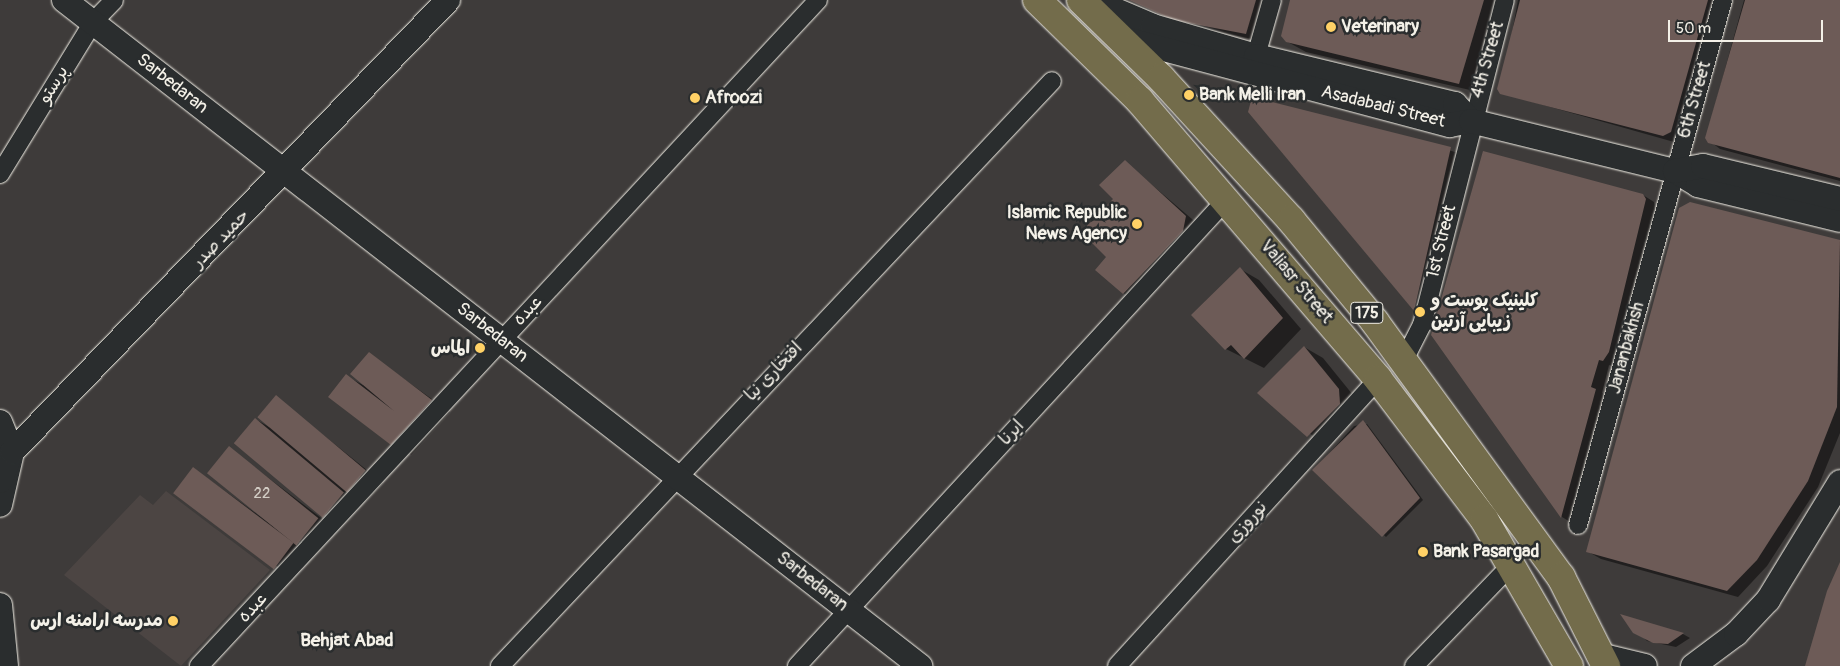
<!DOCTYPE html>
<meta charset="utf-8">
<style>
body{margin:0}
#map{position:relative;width:1840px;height:666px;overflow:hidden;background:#3e3b3a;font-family:Pangolin,"Playpen Sans Arabic",sans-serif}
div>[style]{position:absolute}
.built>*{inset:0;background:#4c4543}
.shadow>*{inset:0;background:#0007}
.building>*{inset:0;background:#6d5b57;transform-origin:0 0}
.roads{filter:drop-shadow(0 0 1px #f4f1e8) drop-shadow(0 0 1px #f4f1e8)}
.street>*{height:18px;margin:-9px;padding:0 9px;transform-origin:9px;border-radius:9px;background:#2a2d2e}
.secondary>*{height:24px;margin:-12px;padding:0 12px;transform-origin:12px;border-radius:12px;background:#2a2d2e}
.primary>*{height:28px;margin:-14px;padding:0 14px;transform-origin:14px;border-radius:14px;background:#736c4b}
.dots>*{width:14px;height:14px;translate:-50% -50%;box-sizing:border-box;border:2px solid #2a2d2e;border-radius:50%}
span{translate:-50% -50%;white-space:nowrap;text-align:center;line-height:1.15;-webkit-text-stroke:5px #2a2d2e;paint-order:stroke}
.number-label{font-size:15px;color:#d2ccc4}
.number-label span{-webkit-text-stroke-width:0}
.shield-label span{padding:1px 4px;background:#2a2d2e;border:1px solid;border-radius:4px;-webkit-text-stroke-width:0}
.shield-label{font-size:16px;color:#f4f1e8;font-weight:700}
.poi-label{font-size:18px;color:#f4f1e8;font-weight:700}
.left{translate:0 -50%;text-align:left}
.right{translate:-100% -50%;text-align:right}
.street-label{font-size:18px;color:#f4f1e8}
.neighbourhood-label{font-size:19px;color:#f4f1e8;font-weight:700}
.scale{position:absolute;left:1668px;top:20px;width:155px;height:22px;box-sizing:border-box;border:2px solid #f4f1e8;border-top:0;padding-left:6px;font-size:15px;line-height:18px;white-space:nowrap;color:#f4f1e8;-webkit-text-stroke:4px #2a2d2e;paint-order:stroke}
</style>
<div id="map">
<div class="built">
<div style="clip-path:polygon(166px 491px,270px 570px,181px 666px,64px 575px,140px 495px,153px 505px)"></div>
</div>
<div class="shadow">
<div style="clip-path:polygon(1130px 0,1268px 0,1257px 40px,1185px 25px)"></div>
<div style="clip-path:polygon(1292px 0,1496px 0,1470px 90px,1306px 52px,1286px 41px)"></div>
<div style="clip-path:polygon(1518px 0,1720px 0,1681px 138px,1674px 142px,1501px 93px)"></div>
<div style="clip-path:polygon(1744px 0,1840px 0,1840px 181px,1720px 149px,1706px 138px)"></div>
<div style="clip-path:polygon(1368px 127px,1462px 154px,1428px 317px,1415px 310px,1345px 226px)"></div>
<div style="clip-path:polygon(1125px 162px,1199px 225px,1137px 301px,1123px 293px,1115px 199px)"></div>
<div style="clip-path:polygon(1643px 195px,1654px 202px,1656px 216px,1614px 367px,1609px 365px,1602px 393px,1607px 396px,1572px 523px,1562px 517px,1433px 335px)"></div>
<div style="clip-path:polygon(1690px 203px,1840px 242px,1840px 433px,1818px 487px,1767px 566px,1738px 597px,1601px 559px,1587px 551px,1667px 255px)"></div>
<div style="clip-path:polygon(1240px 269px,1259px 280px,1301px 329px,1264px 368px,1226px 349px,1193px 315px)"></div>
<div style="clip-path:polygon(1304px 347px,1323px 358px,1357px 400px,1358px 415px,1327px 447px,1259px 393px)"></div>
<div style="clip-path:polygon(369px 354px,450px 412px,411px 455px,330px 397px,346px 376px,363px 385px)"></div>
<div style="clip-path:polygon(276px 397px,383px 483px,366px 501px,350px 492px,342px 523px,323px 513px,255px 419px,271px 428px)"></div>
<div style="clip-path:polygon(1367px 424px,1423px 500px,1386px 537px,1314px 470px,1354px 426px)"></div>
<div style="clip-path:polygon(229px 448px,337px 530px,317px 553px,297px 541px,311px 554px,293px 576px,275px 565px,193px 468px,272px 525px)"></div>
<div style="clip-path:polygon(1623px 616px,1683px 634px,1690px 638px,1676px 647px,1647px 641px)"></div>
</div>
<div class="building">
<div style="clip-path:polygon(1129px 0,1256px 0,1246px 34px,1173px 20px)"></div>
<div style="clip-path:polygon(1290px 0,1484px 0,1459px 84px,1286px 42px,1281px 36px)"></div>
<div style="clip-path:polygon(1520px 0,1708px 0,1671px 132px,1663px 136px,1500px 94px,1497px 89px)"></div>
<div style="clip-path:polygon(1745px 0,1840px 0,1840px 178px,1708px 143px,1705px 138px)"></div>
<div style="clip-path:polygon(1252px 97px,1451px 147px,1414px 311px,1248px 112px)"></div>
<div style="clip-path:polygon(1483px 151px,1643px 194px,1646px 199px,1609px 352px,1603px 361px,1599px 360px,1591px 387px,1596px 389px,1561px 518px,1431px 335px)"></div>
<div style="clip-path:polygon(1125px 160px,1186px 216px,1183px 231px,1123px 294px,1095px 270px,1106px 257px,1081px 232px,1113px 199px,1099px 185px)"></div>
<div style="clip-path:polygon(1690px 202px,1840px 240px,1837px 407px,1808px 481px,1757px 560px,1727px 591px,1586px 552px,1679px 208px)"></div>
<div style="clip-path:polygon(1240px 267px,1283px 318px,1244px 359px,1231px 345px,1225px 350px,1191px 315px)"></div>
<div style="clip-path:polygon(1304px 346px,1339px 389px,1340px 404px,1307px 437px,1257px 393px)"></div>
<div style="clip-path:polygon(369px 352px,432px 400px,391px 445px,328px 397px,346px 374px,394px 411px,350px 374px)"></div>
<div style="left:276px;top:395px;width:117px;height:29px;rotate:40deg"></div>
<div style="left:255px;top:418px;width:116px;height:33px;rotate:40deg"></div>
<div style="clip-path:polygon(1363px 420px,1420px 498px,1382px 537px,1312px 470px)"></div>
<div style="left:229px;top:446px;width:115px;height:35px;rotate:39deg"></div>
<div style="left:193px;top:467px;width:126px;height:33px;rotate:37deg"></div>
<div style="clip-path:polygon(1840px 562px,1840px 666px,1805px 666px,1827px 591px)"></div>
<div style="clip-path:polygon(1620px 614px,1684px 633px,1668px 644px,1653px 643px,1633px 633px)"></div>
</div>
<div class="roads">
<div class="street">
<div style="left:1256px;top:56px;width:58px;rotate:-74.1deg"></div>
<div style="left:0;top:174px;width:178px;rotate:-58.5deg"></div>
<div style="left:93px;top:22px;width:30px;rotate:-46deg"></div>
<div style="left:1404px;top:360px;width:39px;rotate:-63deg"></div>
<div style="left:1422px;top:325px;width:335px;rotate:-75.7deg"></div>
<div style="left:1578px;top:525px;width:545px;rotate:-74.56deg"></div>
<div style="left:199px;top:666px;width:909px;rotate:-47.09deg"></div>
<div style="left:500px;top:666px;width:804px;rotate:-46.66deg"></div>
<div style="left:797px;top:666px;width:635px;rotate:-47.36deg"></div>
<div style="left:1117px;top:666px;width:388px;rotate:-47.7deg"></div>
<div style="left:1414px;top:666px;width:141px;rotate:-46.1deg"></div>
</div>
<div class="secondary">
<div style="left:64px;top:0;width:1085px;rotate:37.88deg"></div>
<div style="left:1092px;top:0;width:66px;rotate:23.1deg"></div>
<div style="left:1153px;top:26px;width:107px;rotate:16.2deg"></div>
<div style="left:1256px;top:56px;width:205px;rotate:13.6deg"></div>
<div style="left:1455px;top:104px;width:23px;rotate:47deg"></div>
<div style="left:1122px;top:38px;width:339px;rotate:14.9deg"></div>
<div style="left:1450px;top:125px;width:21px;rotate:-11deg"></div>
<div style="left:1471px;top:121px;width:210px;rotate:13.8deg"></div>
<div style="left:1675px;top:171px;width:27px;rotate:31deg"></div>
<div style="left:1698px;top:185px;width:146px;rotate:13.8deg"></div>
<div style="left:1675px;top:171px;width:28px;rotate:-10deg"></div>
<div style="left:1703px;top:166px;width:141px;rotate:13.5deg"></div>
<div style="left:0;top:422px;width:32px;rotate:68deg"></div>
<div style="left:12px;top:452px;width:54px;rotate:102.8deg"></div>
<div style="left:0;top:481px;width:31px;rotate:-68deg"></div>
<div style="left:12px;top:452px;width:628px;rotate:-46.03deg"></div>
<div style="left:0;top:605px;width:61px;rotate:84.4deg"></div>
<div style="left:1599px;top:655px;width:47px;rotate:13.4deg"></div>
<div style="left:1693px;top:666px;width:54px;rotate:-36.7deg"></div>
<div style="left:1736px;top:634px;width:47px;rotate:-46.7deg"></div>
<div style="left:1768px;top:600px;width:138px;rotate:-58.6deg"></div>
</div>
<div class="primary">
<div style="left:1037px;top:0;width:144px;rotate:44.4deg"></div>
<div style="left:1140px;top:101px;width:366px;rotate:49.4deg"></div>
<div style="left:1378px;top:379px;width:176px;rotate:52.9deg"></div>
<div style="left:1484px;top:519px;width:170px;rotate:60deg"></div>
<div style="left:1081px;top:0;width:112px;rotate:44.3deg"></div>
<div style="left:1161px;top:78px;width:193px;rotate:47.5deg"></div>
<div style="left:1291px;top:220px;width:132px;rotate:50.5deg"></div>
<div style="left:1375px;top:322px;width:316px;rotate:53.9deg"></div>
<div style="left:1561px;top:577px;width:100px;rotate:63.2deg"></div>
</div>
</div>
<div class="dots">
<div style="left:1331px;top:27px;background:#ffd166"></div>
<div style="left:1189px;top:95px;background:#ffd166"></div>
<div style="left:695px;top:98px;background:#ffd166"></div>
<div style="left:1137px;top:224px;background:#ffd166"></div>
<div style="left:1420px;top:312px;background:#ffd166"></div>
<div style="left:480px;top:348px;background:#ffd166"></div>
<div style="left:1423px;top:552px;background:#ffd166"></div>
<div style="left:173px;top:621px;background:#ffd166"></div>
</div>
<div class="number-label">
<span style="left:262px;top:494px">22</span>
</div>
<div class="shield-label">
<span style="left:1367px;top:313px">175</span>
</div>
<div class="poi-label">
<span class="left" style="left:1341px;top:27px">Veterinary</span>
<span class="left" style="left:1199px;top:95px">Bank Melli Iran</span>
<span class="left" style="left:705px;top:98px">Afroozi</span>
<span class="right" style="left:1127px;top:224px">Islamic Republic<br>News Agency</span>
<span class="left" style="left:1431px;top:312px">کلینیک پوست و<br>زیبایی آرتین</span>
<span class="right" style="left:470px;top:348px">الماس</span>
<span class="left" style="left:1433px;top:552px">Bank Pasargad</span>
<span class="right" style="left:163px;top:621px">مدرسه ارامنه ارس</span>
</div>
<div class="street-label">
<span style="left:1488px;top:60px;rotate:-74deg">4th Street</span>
<span style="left:172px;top:84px;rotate:38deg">Sarbedaran</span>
<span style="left:54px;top:85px;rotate:-59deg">پرستو</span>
<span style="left:1695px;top:100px;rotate:-74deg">6th Street</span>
<span style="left:1383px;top:107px;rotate:14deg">Asadabadi Street</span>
<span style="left:221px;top:239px;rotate:-46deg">حمید صدر</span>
<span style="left:1442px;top:242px;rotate:-76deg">1st Street</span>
<span style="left:1296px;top:282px;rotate:50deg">Valiasr Street</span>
<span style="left:528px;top:311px;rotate:-47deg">عبده</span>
<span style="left:492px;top:333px;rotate:38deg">Sarbedaran</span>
<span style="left:1627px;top:348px;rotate:-75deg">Jananbakhsh</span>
<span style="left:774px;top:372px;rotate:-46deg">افتخاری نیا</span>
<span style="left:1012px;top:433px;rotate:-47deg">ايرنا</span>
<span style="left:1248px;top:522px;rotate:-48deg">نوروزی</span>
<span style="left:812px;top:582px;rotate:38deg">Sarbedaran</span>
<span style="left:253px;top:608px;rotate:-47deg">عبده</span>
</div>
<div class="neighbourhood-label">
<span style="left:347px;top:641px">Behjat Abad</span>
</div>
<div class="scale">50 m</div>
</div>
